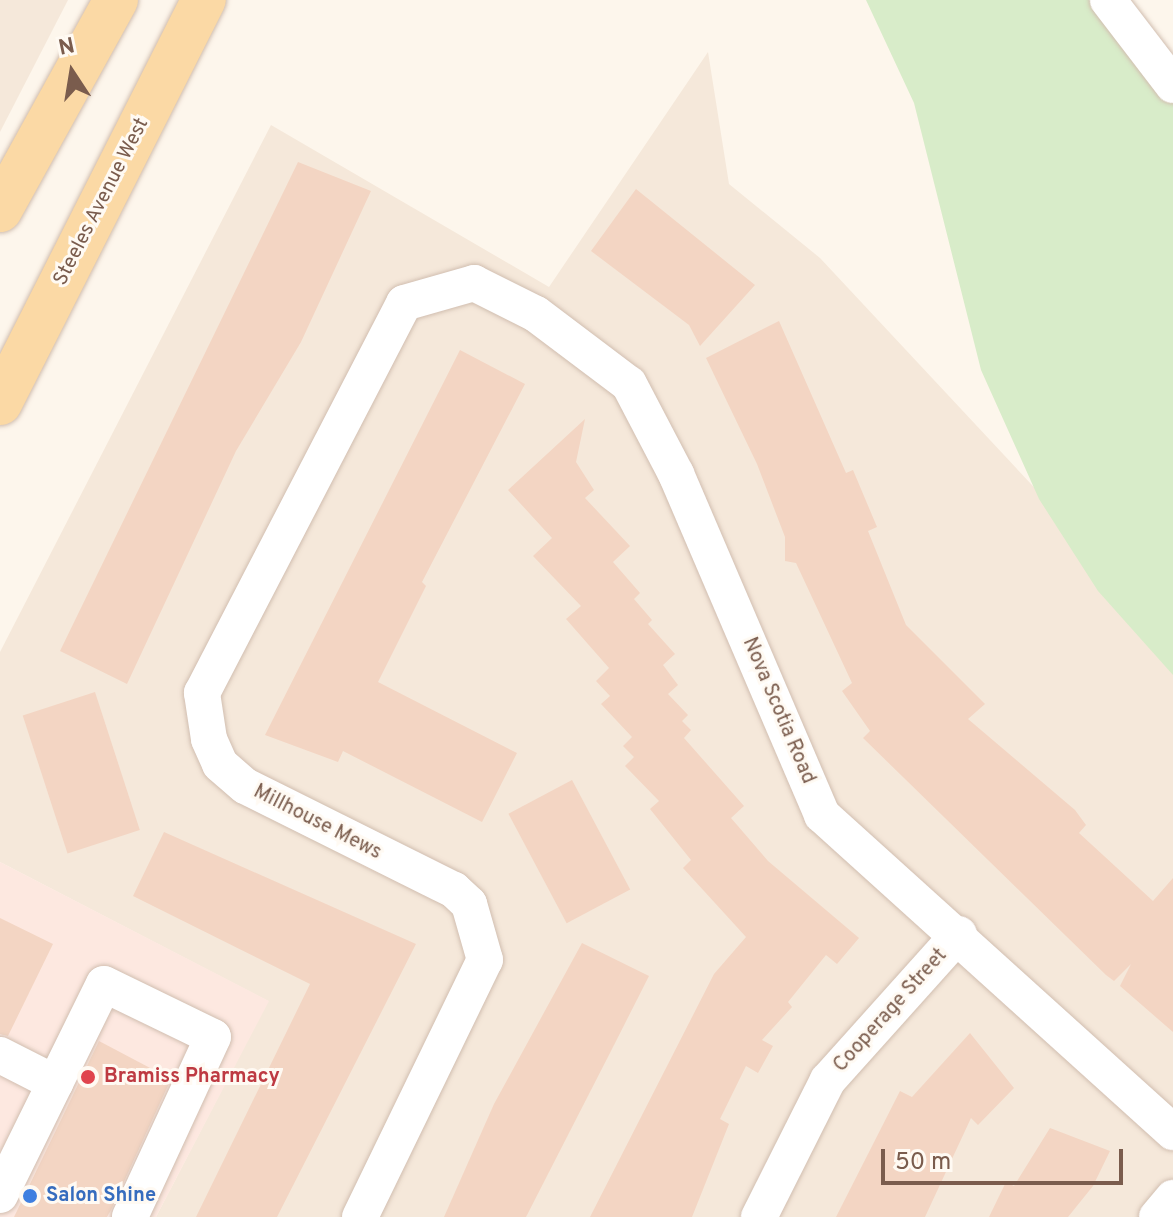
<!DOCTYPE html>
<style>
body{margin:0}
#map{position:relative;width:1173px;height:1217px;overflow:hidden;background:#fdf6ec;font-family:Overpass,sans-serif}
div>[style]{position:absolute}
.residential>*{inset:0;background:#f5e8da}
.commercial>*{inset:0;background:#fde8e0}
.green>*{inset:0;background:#d8ecc9}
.building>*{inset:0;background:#f3d5c3;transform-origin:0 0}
.roads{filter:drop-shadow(0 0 2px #d1beb0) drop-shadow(0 0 2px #d1beb0)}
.minor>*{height:36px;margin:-18px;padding:0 18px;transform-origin:18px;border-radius:18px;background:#fff}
.major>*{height:44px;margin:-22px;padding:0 22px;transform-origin:22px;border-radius:22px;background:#fbd9a5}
.dots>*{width:22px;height:22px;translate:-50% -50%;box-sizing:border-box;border:4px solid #fffaf3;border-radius:50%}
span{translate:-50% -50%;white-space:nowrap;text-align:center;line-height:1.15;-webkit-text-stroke:6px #fffaf3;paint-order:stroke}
.street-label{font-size:20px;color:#7a5c4d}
.health-label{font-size:20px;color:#be3a42;font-weight:700}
.left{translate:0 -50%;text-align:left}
.shop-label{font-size:20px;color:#366cbe;font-weight:700}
.north{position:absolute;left:32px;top:32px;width:80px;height:80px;-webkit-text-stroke:6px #fffaf3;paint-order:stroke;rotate:348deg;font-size:22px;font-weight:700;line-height:32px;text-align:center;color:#7a5c4d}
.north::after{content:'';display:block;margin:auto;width:28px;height:36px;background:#7a5c4d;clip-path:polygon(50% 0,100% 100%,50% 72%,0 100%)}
.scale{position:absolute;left:881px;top:1149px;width:242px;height:36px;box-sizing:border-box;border:4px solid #7a5c4d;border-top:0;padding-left:10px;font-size:24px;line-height:28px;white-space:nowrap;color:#7a5c4d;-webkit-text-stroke:6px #fffaf3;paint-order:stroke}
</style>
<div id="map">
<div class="residential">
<div style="clip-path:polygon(0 0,68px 0,0 132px)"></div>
<div style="clip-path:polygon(708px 52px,729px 184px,820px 258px,1173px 636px,1173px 1217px,156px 1217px,268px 1001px,0 862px,0 652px,271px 125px,549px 287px)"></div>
</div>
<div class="commercial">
<div style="clip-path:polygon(0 862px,269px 1001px,156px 1217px,0 1217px)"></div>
</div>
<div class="green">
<div style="clip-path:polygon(866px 0,1090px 0,1173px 95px,1173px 675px,1098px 591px,1039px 499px,981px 370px,914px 103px)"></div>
</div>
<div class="building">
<div style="clip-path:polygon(298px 162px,371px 191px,301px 342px,236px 451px,127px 684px,60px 651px)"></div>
<div style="clip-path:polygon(636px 189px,755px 285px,700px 346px,689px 325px,591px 251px)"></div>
<div style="clip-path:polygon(779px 321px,846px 473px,853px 470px,877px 527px,868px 531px,906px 625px,985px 704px,968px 719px,1075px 810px,1086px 825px,1079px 833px,1153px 901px,1173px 878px,1173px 1032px,1120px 986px,1131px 964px,1114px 981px,1106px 975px,863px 738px,870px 731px,842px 691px,852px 683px,796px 563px,785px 561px,785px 537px,757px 464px,706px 358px)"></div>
<div style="clip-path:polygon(460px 350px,525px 384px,422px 582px,426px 586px,378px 682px,517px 753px,482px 822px,343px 751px,338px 762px,265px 735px)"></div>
<div style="clip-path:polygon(585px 419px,576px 462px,594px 490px,585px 498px,630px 546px,613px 562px,640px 593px,634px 599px,652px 620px,648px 624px,675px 654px,663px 665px,678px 685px,668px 694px,688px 715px,682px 721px,691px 730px,684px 738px,744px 806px,731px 818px,768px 861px,859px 938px,837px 964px,826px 955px,788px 1002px,792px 1007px,762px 1040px,773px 1046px,758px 1073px,746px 1066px,720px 1119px,729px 1124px,692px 1217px,590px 1217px,714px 974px,746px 937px,683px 868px,691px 860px,650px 809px,659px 801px,625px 766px,634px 757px,623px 746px,632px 737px,601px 704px,610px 696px,596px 681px,609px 668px,566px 619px,581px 606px,533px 556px,552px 538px,508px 490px)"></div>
<div style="left:95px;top:692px;width:145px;height:76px;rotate:72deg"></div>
<div style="left:572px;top:780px;width:124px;height:72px;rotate:62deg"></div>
<div style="clip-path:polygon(164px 832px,416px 944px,277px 1217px,196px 1217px,310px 984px,133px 896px)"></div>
<div style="clip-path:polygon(0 918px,53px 944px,8px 1036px,0 1034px)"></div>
<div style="clip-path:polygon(582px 943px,649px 976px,611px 1051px,526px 1217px,444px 1217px,494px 1104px)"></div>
<div style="clip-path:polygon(970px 1033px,1014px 1088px,978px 1125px,971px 1118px,925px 1217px,836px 1217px,900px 1091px,912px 1097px)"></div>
<div style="clip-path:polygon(99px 1041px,171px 1079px,111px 1210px,107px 1217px,14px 1217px)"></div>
<div style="clip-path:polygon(1050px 1128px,1110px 1151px,1093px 1186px,1068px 1217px,989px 1217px,1006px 1182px,1014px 1186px)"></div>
</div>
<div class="roads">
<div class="minor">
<div style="left:1108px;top:0;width:107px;rotate:52.6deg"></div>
<div style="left:0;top:1055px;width:62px;rotate:27deg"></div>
<div style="left:0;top:1195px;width:235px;rotate:-63.8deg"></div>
<div style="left:104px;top:984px;width:121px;rotate:25.9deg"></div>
<div style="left:213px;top:1037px;width:198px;rotate:114.8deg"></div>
<div style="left:360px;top:1217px;width:286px;rotate:-64.1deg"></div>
<div style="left:485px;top:960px;width:58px;rotate:-105.9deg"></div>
<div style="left:469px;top:904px;width:21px;rotate:-137deg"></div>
<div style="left:454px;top:890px;width:233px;rotate:-153.5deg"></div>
<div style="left:245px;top:786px;width:33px;rotate:-139deg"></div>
<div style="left:220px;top:764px;width:27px;rotate:-114deg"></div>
<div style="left:209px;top:739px;width:47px;rotate:-98.7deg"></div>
<div style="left:202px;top:693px;width:439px;rotate:-62.6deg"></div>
<div style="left:404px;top:303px;width:73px;rotate:-15.9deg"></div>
<div style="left:474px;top:283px;width:69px;rotate:26.6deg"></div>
<div style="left:536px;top:314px;width:116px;rotate:37deg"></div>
<div style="left:629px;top:384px;width:102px;rotate:62.4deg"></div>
<div style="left:676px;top:474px;width:371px;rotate:66.8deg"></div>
<div style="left:822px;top:815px;width:473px;rotate:42.1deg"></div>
<div style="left:759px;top:1217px;width:153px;rotate:-63.3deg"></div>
<div style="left:828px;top:1080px;width:196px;rotate:-48.1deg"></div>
<div style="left:1157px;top:1217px;width:25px;rotate:-50deg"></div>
</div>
<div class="major">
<div style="left:0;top:210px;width:240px;rotate:-61.1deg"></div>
<div style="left:0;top:403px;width:452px;rotate:-63.2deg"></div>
</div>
</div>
<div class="dots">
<div style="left:88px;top:1077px;background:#e0444e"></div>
<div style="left:30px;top:1196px;background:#3f7fe0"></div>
</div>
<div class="street-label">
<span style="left:102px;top:202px;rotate:-63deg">Steeles Avenue West</span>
<span style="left:778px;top:711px;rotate:67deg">Nova Scotia Road</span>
<span style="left:317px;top:823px;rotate:27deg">Millhouse Mews</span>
<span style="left:891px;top:1011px;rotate:-48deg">Cooperage Street</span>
</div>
<div class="health-label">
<span class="left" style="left:104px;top:1077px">Bramiss Pharmacy</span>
</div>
<div class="shop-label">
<span class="left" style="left:46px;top:1196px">Salon Shine</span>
</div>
<div class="north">N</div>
<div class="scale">50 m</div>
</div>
